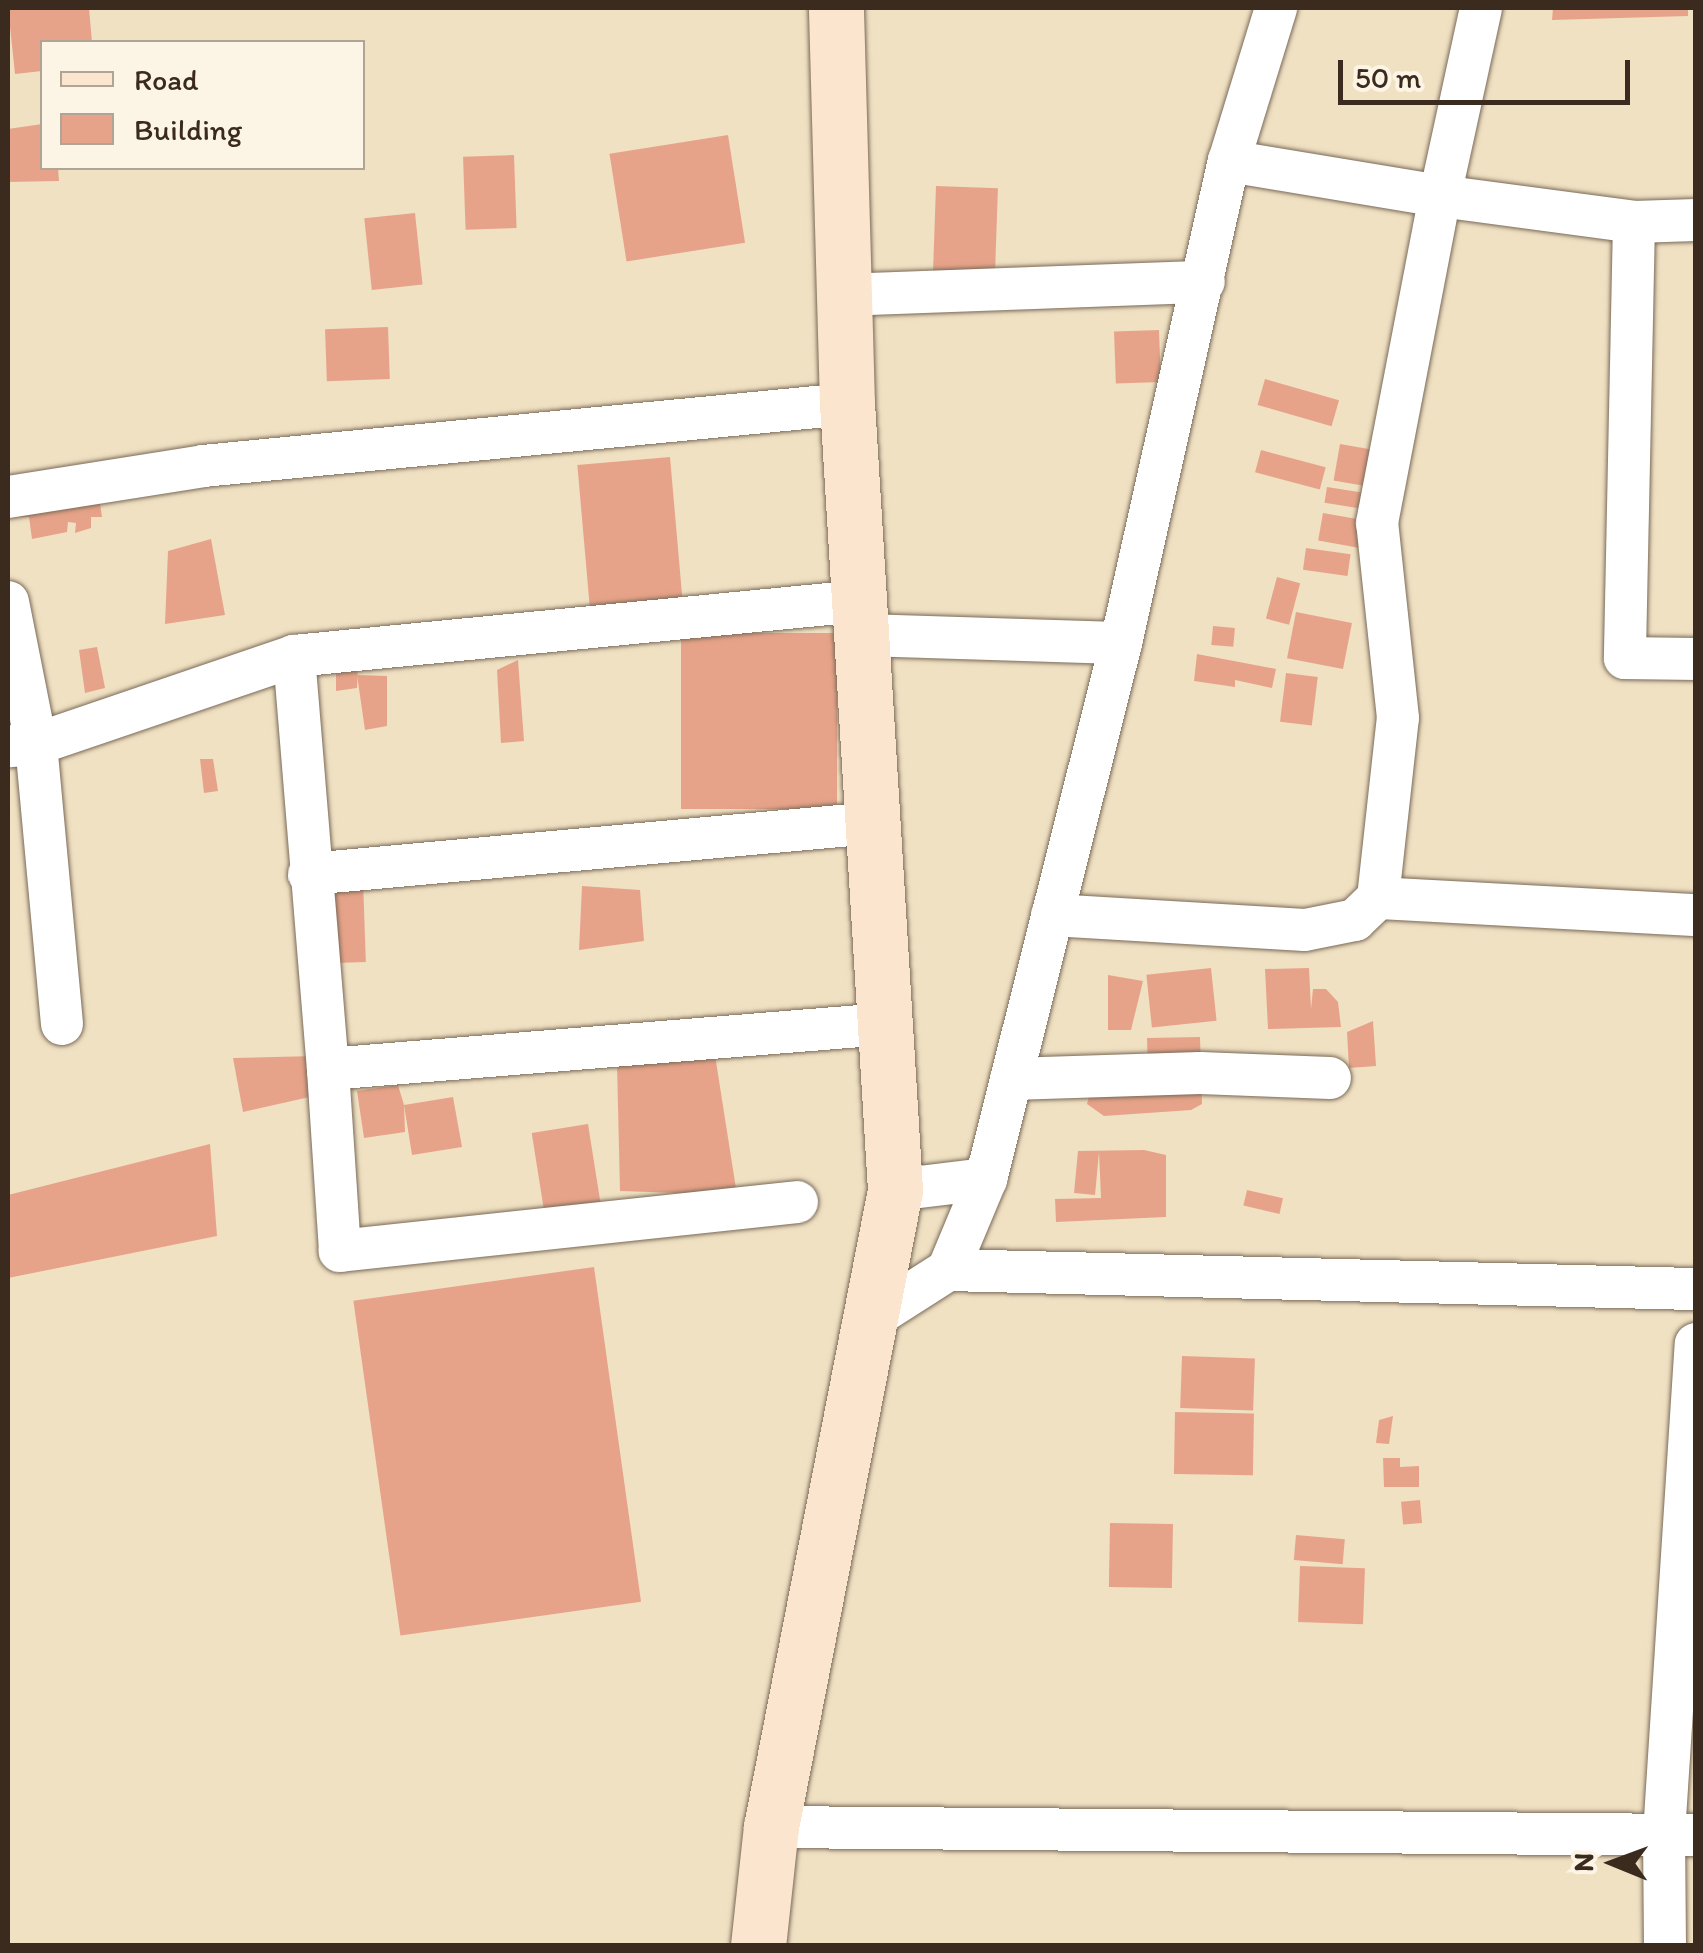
<!DOCTYPE html>
<style>
body{margin:0}
#map{position:relative;width:1703px;height:1953px;overflow:hidden;background:#f0e1c3;font-family:Itim,sans-serif}
div>[style]{position:absolute}
.building>*{inset:0;background:#e7a389;transform-origin:0 0}
.roads{filter:drop-shadow(0 0 2px #7a6a58) drop-shadow(0 0 2px #7a6a58)}
.street>*{height:42px;margin:-21px;padding:0 21px;transform-origin:21px;border-radius:21px;background:#fff}
.secondary>*{height:55px;margin:-27.5px;padding:0 27.5px;transform-origin:27.5px;border-radius:27.5px;background:#fbe5cf}
span{translate:-50% -50%;white-space:nowrap;text-align:center;line-height:1.15;-webkit-text-stroke:8px #fcf5e5;paint-order:stroke}
.frame{position:absolute;inset:0;border:10px solid #3b2a1e;pointer-events:none}
.legend{position:absolute;left:40px;top:40px;width:325px;height:130px;box-sizing:border-box;background:#fcf5e5;border:2px solid #afa495;margin:0;padding:12px 18px;list-style:none;font-size:30px;color:#3b2a1e}
.legend li{display:flex;align-items:center;gap:20px;height:50px}
.legend b{width:50px;border:2px solid #afa495}
.north{position:absolute;left:1563px;top:1813px;width:100px;height:100px;-webkit-text-stroke:8px #fcf5e5;paint-order:stroke;rotate:271deg;font-size:28px;font-weight:700;line-height:40px;text-align:center;color:#3b2a1e}
.north::after{content:'';display:block;margin:auto;width:35px;height:45px;background:#3b2a1e;clip-path:polygon(50% 0,100% 100%,50% 72%,0 100%)}
.scale{position:absolute;left:1338px;top:60px;width:292px;height:45px;box-sizing:border-box;border:5px solid #3b2a1e;border-top:0;padding-left:12px;font-size:30px;line-height:35px;white-space:nowrap;color:#3b2a1e;-webkit-text-stroke:8px #fcf5e5;paint-order:stroke}
</style>
<div id="map">
<div class="building">
<div style="clip-path:polygon(8px 8px,89px 8px,92px 42px,42px 42px,42px 71px,15px 74px)"></div>
<div style="clip-path:polygon(1553px 8px,1688px 8px,1688px 16px,1552px 20px)"></div>
<div style="clip-path:polygon(42px 124px,42px 168px,58px 168px,59px 181px,8px 182px,8px 129px)"></div>
<div style="left:728px;top:135px;width:109px;height:120px;rotate:81deg"></div>
<div style="left:514px;top:155px;width:73px;height:51px;rotate:88deg"></div>
<div style="left:936px;top:186px;width:62px;height:87px;rotate:2deg"></div>
<div style="left:415px;top:213px;width:72px;height:51px;rotate:84deg"></div>
<div style="left:388px;top:327px;width:52px;height:63px;rotate:88deg"></div>
<div style="left:1159px;top:330px;width:52px;height:45px;rotate:88deg"></div>
<div style="left:1265px;top:379px;width:77px;height:27px;rotate:16deg"></div>
<div style="left:1340px;top:444px;width:48px;height:37px;rotate:10deg"></div>
<div style="left:1261px;top:450px;width:67px;height:23px;rotate:15deg"></div>
<div style="left:670px;top:457px;width:150px;height:93px;rotate:85deg"></div>
<div style="left:1327px;top:487px;width:56px;height:16px;rotate:9deg"></div>
<div style="clip-path:polygon(99px 496px,102px 517px,91px 517px,91px 528px,75px 533px,76px 523px,68px 522px,67px 532px,32px 539px,29px 517px,14px 517px)"></div>
<div style="left:1323px;top:513px;width:55px;height:28px;rotate:10deg"></div>
<div style="clip-path:polygon(211px 539px,225px 615px,165px 624px,168px 551px)"></div>
<div style="left:1306px;top:548px;width:45px;height:22px;rotate:8deg"></div>
<div style="left:1277px;top:577px;width:24px;height:43px;rotate:15deg"></div>
<div style="left:1296px;top:612px;width:57px;height:47px;rotate:11deg"></div>
<div style="left:1213px;top:626px;width:22px;height:19px;rotate:5deg"></div>
<div style="left:837px;top:633px;width:176px;height:156px;rotate:90deg"></div>
<div style="clip-path:polygon(97px 647px,105px 688px,85px 693px,79px 650px)"></div>
<div style="clip-path:polygon(1197px 654px,1276px 669px,1272px 688px,1235px 680px,1235px 687px,1194px 681px)"></div>
<div style="clip-path:polygon(518px 660px,524px 741px,501px 743px,497px 670px)"></div>
<div style="clip-path:polygon(336px 665px,358px 665px,357px 688px,336px 691px)"></div>
<div style="left:1286px;top:673px;width:32px;height:49px;rotate:7deg"></div>
<div style="clip-path:polygon(357px 675px,387px 676px,387px 726px,365px 730px)"></div>
<div style="clip-path:polygon(200px 759px,213px 759px,218px 791px,204px 793px)"></div>
<div style="left:363px;top:880px;width:82px;height:38px;rotate:88deg"></div>
<div style="clip-path:polygon(582px 886px,640px 890px,644px 941px,579px 950px)"></div>
<div style="left:1211px;top:968px;width:53px;height:65px;rotate:84deg"></div>
<div style="clip-path:polygon(1309px 968px,1311px 1009px,1313px 989px,1326px 989px,1338px 1002px,1341px 1027px,1268px 1029px,1265px 969px)"></div>
<div style="clip-path:polygon(1108px 975px,1143px 981px,1131px 1030px,1108px 1030px)"></div>
<div style="clip-path:polygon(1373px 1021px,1376px 1066px,1349px 1068px,1347px 1032px)"></div>
<div style="clip-path:polygon(1200px 1037px,1202px 1104px,1191px 1110px,1104px 1116px,1087px 1104px,1094px 1078px,1148px 1075px,1147px 1038px)"></div>
<div style="clip-path:polygon(715px 1055px,737px 1195px,620px 1191px,617px 1064px)"></div>
<div style="clip-path:polygon(315px 1056px,314px 1096px,243px 1112px,233px 1058px)"></div>
<div style="clip-path:polygon(398px 1085px,404px 1105px,453px 1097px,462px 1147px,412px 1155px,404px 1105px,405px 1132px,364px 1138px,357px 1091px)"></div>
<div style="left:588px;top:1124px;width:85px;height:57px;rotate:81deg"></div>
<div style="clip-path:polygon(210px 1144px,217px 1236px,8px 1278px,8px 1195px)"></div>
<div style="clip-path:polygon(1144px 1150px,1166px 1155px,1166px 1217px,1056px 1222px,1055px 1199px,1101px 1198px,1099px 1152px,1095px 1195px,1074px 1193px,1078px 1151px)"></div>
<div style="left:1247px;top:1190px;width:37px;height:16px;rotate:13deg"></div>
<div style="left:594px;top:1267px;width:338px;height:243px;rotate:82deg"></div>
<div style="left:1182px;top:1356px;width:73px;height:52px;rotate:2deg"></div>
<div style="left:1175px;top:1412px;width:79px;height:62px;rotate:1deg"></div>
<div style="clip-path:polygon(1393px 1416px,1389px 1444px,1376px 1443px,1379px 1420px)"></div>
<div style="clip-path:polygon(1383px 1458px,1400px 1458px,1400px 1467px,1419px 1466px,1419px 1487px,1384px 1487px)"></div>
<div style="left:1420px;top:1500px;width:23px;height:19px;rotate:85deg"></div>
<div style="left:1110px;top:1523px;width:63px;height:64px;rotate:1deg"></div>
<div style="left:1296px;top:1535px;width:49px;height:25px;rotate:5deg"></div>
<div style="left:1300px;top:1566px;width:65px;height:56px;rotate:2deg"></div>
</div>
<div class="roads">
<div class="street">
<div style="left:1481px;top:8px;width:192px;rotate:102.3deg"></div>
<div style="left:1440px;top:196px;width:196px;rotate:7.6deg"></div>
<div style="left:1634px;top:222px;width:62px;rotate:-1.8deg"></div>
<div style="left:1634px;top:222px;width:436px;rotate:91.2deg"></div>
<div style="left:1625px;top:658px;width:71px;rotate:0.8deg"></div>
<div style="left:842px;top:295px;width:362px;rotate:-2.1deg"></div>
<div style="left:8px;top:497px;width:197px;rotate:-9deg"></div>
<div style="left:203px;top:466px;width:647px;rotate:-5.5deg"></div>
<div style="left:8px;top:602px;width:145px;rotate:78.8deg"></div>
<div style="left:36px;top:744px;width:25px;rotate:175deg"></div>
<div style="left:861px;top:635px;width:260px;rotate:1.8deg"></div>
<div style="left:294px;top:656px;width:414px;rotate:85.3deg"></div>
<div style="left:309px;top:874px;width:566px;rotate:-5.17deg"></div>
<div style="left:1378px;top:898px;width:318px;rotate:3.1deg"></div>
<div style="left:1052px;top:915px;width:253px;rotate:3.4deg"></div>
<div style="left:1305px;top:930px;width:51px;rotate:-11.3deg"></div>
<div style="left:1355px;top:920px;width:32px;rotate:-44deg"></div>
<div style="left:1378px;top:898px;width:181px;rotate:-83.7deg"></div>
<div style="left:1398px;top:718px;width:196px;rotate:-96.1deg"></div>
<div style="left:1377px;top:523px;width:333px;rotate:-79.1deg"></div>
<div style="left:1440px;top:196px;width:214px;rotate:-170.6deg"></div>
<div style="left:62px;top:1024px;width:281px;rotate:-95.3deg"></div>
<div style="left:36px;top:744px;width:273px;rotate:-18.8deg"></div>
<div style="left:294px;top:656px;width:568px;rotate:-5.56deg"></div>
<div style="left:1011px;top:1079px;width:189px;rotate:-1.8deg"></div>
<div style="left:1200px;top:1073px;width:130px;rotate:2.2deg"></div>
<div style="left:895px;top:1190px;width:92px;rotate:-6.9deg"></div>
<div style="left:986px;top:1179px;width:553px;rotate:-75.86deg"></div>
<div style="left:1121px;top:643px;width:494px;rotate:-77.4deg"></div>
<div style="left:1229px;top:161px;width:160px;rotate:-72.9deg"></div>
<div style="left:797px;top:1202px;width:460px;rotate:173.9deg"></div>
<div style="left:340px;top:1251px;width:182px;rotate:-93.8deg"></div>
<div style="left:328px;top:1069px;width:559px;rotate:-4.62deg"></div>
<div style="left:948px;top:1270px;width:99px;rotate:-67.3deg"></div>
<div style="left:871px;top:1319px;width:91px;rotate:-32.5deg"></div>
<div style="left:948px;top:1270px;width:748px;rotate:1.46deg"></div>
<div style="left:771px;top:1827px;width:925px;rotate:0.5deg"></div>
<div style="left:1665px;top:1946px;width:112px;rotate:-90.5deg"></div>
<div style="left:1664px;top:1834px;width:491px;rotate:-86.3deg"></div>
</div>
<div class="secondary">
<div style="left:758px;top:1946px;width:120px;rotate:-83.8deg"></div>
<div style="left:771px;top:1827px;width:649px;rotate:-78.98deg"></div>
<div style="left:895px;top:1190px;width:787px;rotate:-93.49deg"></div>
<div style="left:847px;top:404px;width:396px;rotate:-91.6deg"></div>
</div>
</div>
<div class="frame"></div>
<ul class="legend">
<li><b style="height:12px;background:#fbe5cf"></b>Road</li>
<li><b style="height:28px;background:#e7a389"></b>Building</li>
</ul>
<div class="north">N</div>
<div class="scale">50 m</div>
</div>
